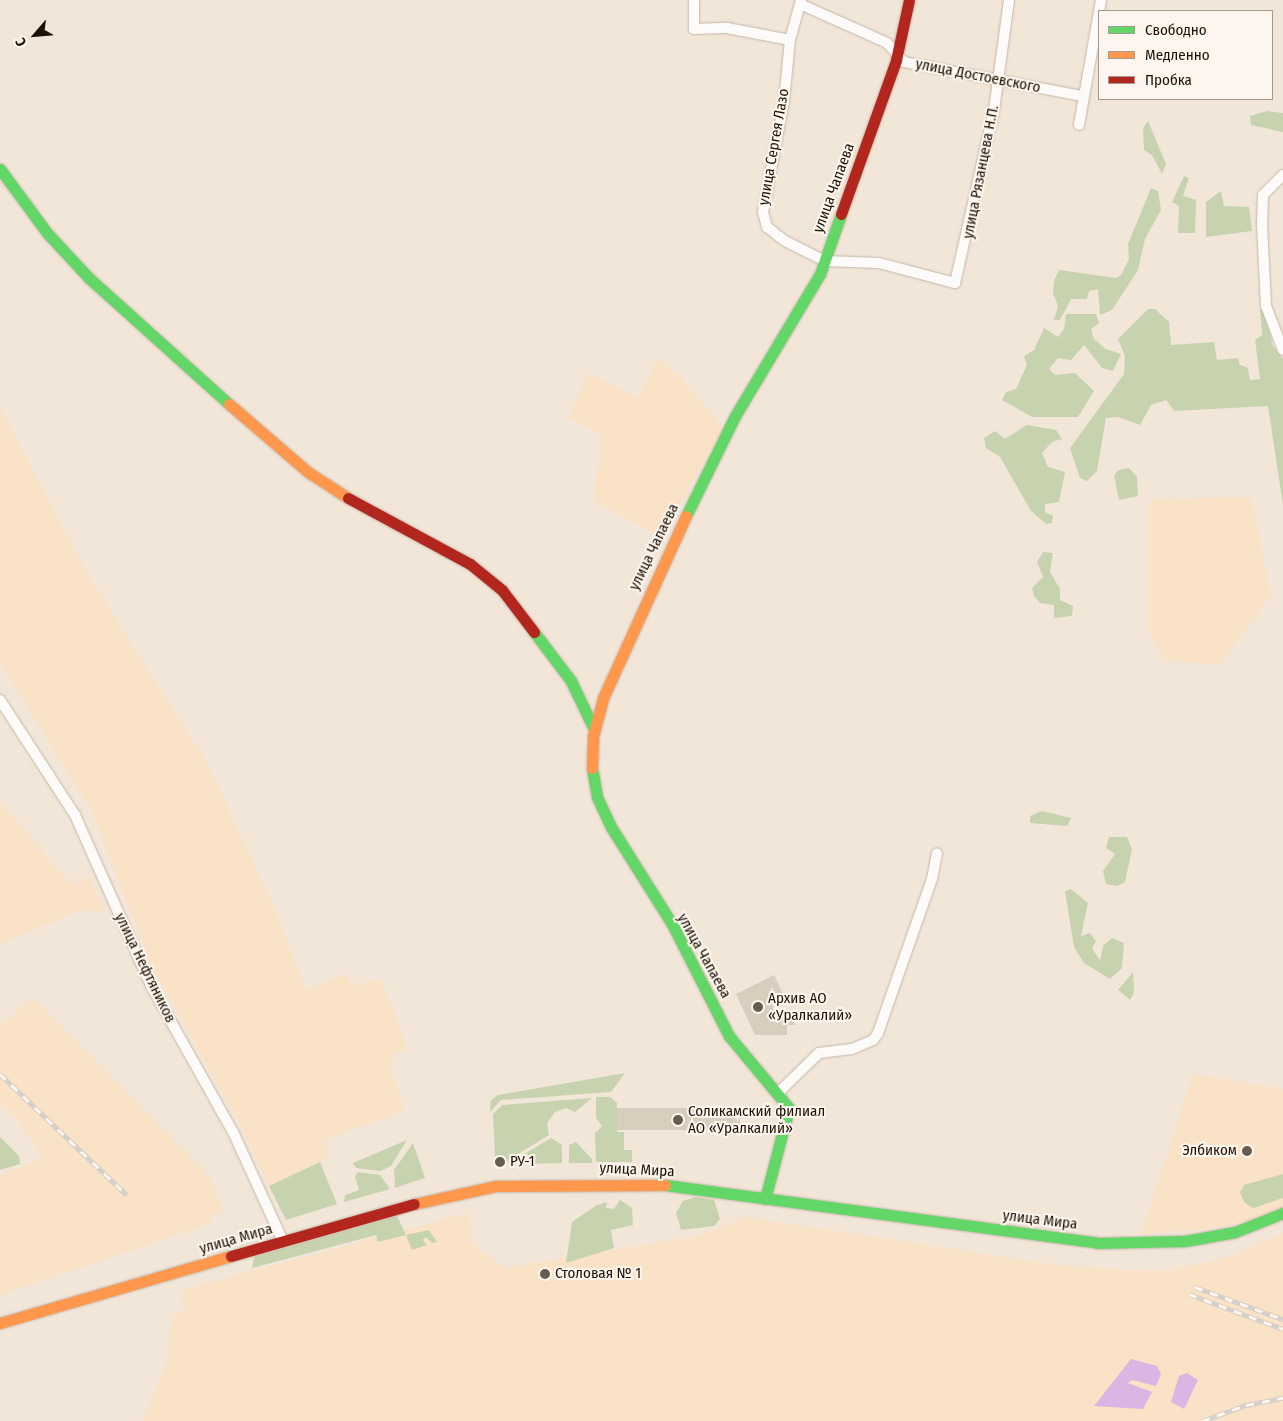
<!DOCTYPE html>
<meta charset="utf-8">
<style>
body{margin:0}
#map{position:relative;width:1283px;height:1421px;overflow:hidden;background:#f2e6d8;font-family:"Fira Sans Condensed",sans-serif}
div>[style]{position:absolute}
.built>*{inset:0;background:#f9e2c5}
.green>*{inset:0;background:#c7d3af}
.water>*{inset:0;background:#dab6e4}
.building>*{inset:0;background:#d7cebe;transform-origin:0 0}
.roads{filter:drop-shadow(0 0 1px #c4b8aa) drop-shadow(0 0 1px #c4b8aa)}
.street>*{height:10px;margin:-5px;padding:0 5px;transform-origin:5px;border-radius:5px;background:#fdfbf9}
.fast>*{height:11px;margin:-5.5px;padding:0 5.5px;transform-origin:5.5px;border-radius:5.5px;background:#63d668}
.slow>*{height:11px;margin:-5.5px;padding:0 5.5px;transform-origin:5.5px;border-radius:5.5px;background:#ff974d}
.jam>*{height:11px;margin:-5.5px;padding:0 5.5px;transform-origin:5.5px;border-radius:5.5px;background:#b3261e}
.rail>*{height:4.5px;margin-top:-2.25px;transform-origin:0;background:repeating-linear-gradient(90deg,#fdf6ee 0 8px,#d3cfca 0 16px);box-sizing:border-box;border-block:1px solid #d3cfca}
.dots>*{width:14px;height:14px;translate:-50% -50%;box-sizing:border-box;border:2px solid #fdf6ee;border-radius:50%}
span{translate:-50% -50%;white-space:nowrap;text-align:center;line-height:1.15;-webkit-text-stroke:4px #fdf6ee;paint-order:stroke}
.street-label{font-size:15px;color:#1d1103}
.poi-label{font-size:15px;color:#1d1103}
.left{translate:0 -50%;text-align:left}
.right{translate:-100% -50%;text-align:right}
.legend{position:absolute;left:1098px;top:10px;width:175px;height:90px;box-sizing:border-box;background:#fdf6ee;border:1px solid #a39a90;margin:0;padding:6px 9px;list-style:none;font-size:15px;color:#1d1103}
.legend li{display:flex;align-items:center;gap:10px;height:25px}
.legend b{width:25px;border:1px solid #a39a90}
.north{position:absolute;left:10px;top:10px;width:50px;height:50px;-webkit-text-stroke:4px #fdf6ee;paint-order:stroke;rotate:243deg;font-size:14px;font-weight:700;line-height:20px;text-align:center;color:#1d1103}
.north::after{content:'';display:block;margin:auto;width:18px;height:22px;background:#1d1103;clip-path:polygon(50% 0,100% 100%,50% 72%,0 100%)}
</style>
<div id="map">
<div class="built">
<div style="clip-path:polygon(657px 358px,679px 375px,723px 428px,661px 537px,594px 501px,601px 435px,568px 417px,589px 373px,638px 398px)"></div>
<div style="clip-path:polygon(0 407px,86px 571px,207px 763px,273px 905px,306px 990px,346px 974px,352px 986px,380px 978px,401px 1028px,406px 1050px,395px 1052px,392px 1057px,395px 1065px,390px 1067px,405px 1111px,322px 1140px,330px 1157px,269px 1186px,240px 1124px,152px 967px,92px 811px,0 663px)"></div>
<div style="clip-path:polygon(1251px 497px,1271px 595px,1220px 665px,1164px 660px,1149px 633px,1149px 500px)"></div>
<div style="clip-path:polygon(0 801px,72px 885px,89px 877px,105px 911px,79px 911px,0 944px)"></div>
<div style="clip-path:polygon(34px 998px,212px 1180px,223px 1212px,209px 1216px,211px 1223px,0 1295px,0 1175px,44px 1158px,18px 1121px,0 1104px,0 1024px)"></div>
<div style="clip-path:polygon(1193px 1074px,1283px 1089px,1283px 1209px,1265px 1218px,1214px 1228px,1141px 1234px)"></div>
<div style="clip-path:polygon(468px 1213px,473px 1244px,505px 1268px,699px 1236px,745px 1217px,1064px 1266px,1150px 1271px,1172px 1270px,1228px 1257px,1283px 1233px,1283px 1421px,142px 1421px,167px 1362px,172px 1316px,183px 1311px,181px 1290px)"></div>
</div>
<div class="green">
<div style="clip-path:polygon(1267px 111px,1283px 113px,1283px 132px,1251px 125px,1250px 116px)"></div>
<div style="clip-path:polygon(1148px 121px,1166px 164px,1162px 174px,1152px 155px,1144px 150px,1143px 128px)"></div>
<div style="clip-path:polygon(1184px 176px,1189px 178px,1183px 196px,1196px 200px,1195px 233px,1178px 233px,1179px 206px,1172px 202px)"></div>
<div style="clip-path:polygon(1151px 188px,1158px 191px,1161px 210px,1145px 239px,1138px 270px,1112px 310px,1100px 315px,1098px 289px,1089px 291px,1087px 299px,1071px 299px,1060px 320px,1054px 320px,1058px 306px,1053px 293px,1054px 281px,1059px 270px,1116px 278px,1121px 275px,1129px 259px,1128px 244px)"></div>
<div style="clip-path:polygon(1221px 191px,1224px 206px,1249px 207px,1252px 231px,1206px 237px,1206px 202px)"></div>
<div style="clip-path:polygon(1148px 309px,1155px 309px,1169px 322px,1171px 345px,1214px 342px,1217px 360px,1238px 358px,1240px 365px,1248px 368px,1250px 380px,1260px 379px,1255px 340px,1262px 335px,1260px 309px,1264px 310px,1273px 346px,1283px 359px,1283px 505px,1268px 406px,1174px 411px,1166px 400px,1151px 405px,1140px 425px,1118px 417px,1106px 418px,1097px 471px,1087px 481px,1080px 478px,1070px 448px,1124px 374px,1125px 356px,1118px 339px)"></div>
<div style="clip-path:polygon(1066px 314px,1096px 314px,1099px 323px,1091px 329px,1094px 339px,1106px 349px,1121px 354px,1113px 371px,1102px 368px,1084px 345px,1071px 360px,1058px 358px,1049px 369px,1055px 375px,1075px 373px,1094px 391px,1078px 417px,1032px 417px,1002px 400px,1006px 392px,1016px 389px,1027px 365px,1024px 356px,1034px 350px,1044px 328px,1058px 337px,1064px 329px)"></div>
<div style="clip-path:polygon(1027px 425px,1056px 430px,1062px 439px,1052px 442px,1042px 453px,1048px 467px,1065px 472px,1059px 502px,1045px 504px,1045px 512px,1053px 516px,1052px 523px,1046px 524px,1031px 511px,1000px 457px,986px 448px,984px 438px,995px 431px,1005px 439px)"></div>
<div style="clip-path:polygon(1129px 468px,1137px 477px,1138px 496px,1119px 500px,1114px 476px,1118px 470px)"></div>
<div style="clip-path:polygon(1043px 552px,1053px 553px,1050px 572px,1060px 589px,1060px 600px,1073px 606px,1072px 616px,1054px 618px,1054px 605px,1040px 603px,1034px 596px,1032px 588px,1043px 577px,1037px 562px)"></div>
<div style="clip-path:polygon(1042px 811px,1071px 818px,1067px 826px,1030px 823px,1030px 816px)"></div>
<div style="clip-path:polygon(1109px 837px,1127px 837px,1132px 849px,1125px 882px,1117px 886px,1106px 884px,1103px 871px,1115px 854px,1106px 848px)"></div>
<div style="clip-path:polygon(1071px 889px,1088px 903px,1081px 936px,1090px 933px,1096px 941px,1092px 948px,1100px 961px,1103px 946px,1112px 938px,1124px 943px,1122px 968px,1110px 979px,1084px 963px,1074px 947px,1065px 891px)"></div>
<div style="clip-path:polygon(1133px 972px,1134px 993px,1130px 1000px,1118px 990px)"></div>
<div style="clip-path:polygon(625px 1073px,611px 1092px,501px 1100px,490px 1112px,491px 1100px,498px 1095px)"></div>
<div style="clip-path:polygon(596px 1097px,610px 1097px,617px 1103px,617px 1132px,624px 1132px,624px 1150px,632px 1150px,632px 1162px,596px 1162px,595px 1133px,602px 1126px,596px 1118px)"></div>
<div style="clip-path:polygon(592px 1098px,575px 1112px,566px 1108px,555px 1112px,547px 1123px,549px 1135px,508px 1160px,508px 1164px,504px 1158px,495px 1159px,493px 1114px,502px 1105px)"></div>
<div style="clip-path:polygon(0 1137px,19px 1156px,20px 1164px,0 1170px)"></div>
<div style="clip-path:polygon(551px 1138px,562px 1145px,562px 1163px,516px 1164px,516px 1159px)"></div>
<div style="clip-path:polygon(407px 1140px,391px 1166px,380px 1171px,356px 1168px,353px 1163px)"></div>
<div style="clip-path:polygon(576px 1142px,592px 1159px,592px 1163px,569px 1163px,569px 1145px)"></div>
<div style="clip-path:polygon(413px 1143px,425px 1178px,395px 1188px,394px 1170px)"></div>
<div style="clip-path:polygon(320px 1162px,337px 1204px,286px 1220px,269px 1186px)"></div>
<div style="clip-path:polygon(358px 1172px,380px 1175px,390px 1189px,344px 1202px,345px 1195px,359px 1190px,355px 1177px)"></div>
<div style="clip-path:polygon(1283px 1174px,1283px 1198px,1253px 1208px,1245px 1203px,1240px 1193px,1244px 1185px)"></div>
<div style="clip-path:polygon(695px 1197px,714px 1200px,720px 1219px,714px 1226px,681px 1230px,676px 1213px,683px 1201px)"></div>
<div style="clip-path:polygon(620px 1200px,632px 1208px,633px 1225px,611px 1230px,614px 1248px,566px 1263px,572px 1222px,597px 1205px,607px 1202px,606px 1208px,614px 1209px)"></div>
<div style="clip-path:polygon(397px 1216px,406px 1235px,429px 1230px,437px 1242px,432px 1243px,426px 1237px,423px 1240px,427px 1245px,412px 1250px,406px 1235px,378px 1242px,376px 1235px,252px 1268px,254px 1257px)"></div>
</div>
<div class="water">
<div style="clip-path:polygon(1131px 1359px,1157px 1366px,1161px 1374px,1156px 1386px,1132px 1380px,1128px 1383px,1152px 1392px,1143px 1409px,1094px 1406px)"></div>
<div style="clip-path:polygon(1187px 1373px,1198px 1380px,1184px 1409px,1171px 1402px,1179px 1376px)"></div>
</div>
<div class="building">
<div style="clip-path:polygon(774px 975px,784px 996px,771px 1002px,776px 1012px,789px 1013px,795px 1025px,787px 1025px,787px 1035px,755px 1035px,736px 994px)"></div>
<div style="left:740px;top:1108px;width:22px;height:123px;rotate:90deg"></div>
</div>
<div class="roads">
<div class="street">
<div style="left:694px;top:0;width:29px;rotate:90deg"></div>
<div style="left:694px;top:29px;width:33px;rotate:-2deg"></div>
<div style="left:727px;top:28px;width:64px;rotate:10.8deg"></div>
<div style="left:801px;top:0;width:41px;rotate:105.4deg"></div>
<div style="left:790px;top:40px;width:61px;rotate:95.6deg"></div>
<div style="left:784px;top:101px;width:113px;rotate:100.7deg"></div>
<div style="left:763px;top:212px;width:16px;rotate:75deg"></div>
<div style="left:767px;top:227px;width:23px;rotate:38deg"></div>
<div style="left:785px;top:241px;width:45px;rotate:26.6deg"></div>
<div style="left:825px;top:261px;width:54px;rotate:2.1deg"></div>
<div style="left:879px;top:263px;width:79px;rotate:14.7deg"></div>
<div style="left:955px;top:283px;width:177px;rotate:-77.3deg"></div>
<div style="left:994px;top:110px;width:111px;rotate:-82.2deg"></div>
<div style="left:800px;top:4px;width:95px;rotate:24.1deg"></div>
<div style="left:887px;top:43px;width:25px;rotate:48deg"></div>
<div style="left:904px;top:62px;width:181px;rotate:10.8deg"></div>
<div style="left:1079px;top:125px;width:127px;rotate:-80deg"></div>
<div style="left:1283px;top:175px;width:28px;rotate:135deg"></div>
<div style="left:1263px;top:195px;width:29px;rotate:92deg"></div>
<div style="left:1262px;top:224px;width:82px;rotate:87.2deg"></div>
<div style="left:1266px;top:306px;width:47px;rotate:68.9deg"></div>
<div style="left:0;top:700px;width:137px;rotate:56.9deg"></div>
<div style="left:75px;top:815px;width:187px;rotate:66deg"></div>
<div style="left:151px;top:986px;width:167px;rotate:60.7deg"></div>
<div style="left:233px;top:1132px;width:120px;rotate:65.4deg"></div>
<div style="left:779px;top:1092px;width:56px;rotate:-44.3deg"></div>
<div style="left:819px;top:1053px;width:33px;rotate:-7deg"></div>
<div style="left:852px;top:1049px;width:23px;rotate:-23deg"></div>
<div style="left:873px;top:1040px;width:9px;rotate:-54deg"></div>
<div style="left:878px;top:1033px;width:163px;rotate:-70.7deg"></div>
<div style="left:932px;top:879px;width:26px;rotate:-79deg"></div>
</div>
<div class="fast">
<div style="left:0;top:169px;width:81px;rotate:53.6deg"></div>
<div style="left:48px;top:234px;width:60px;rotate:47deg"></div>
<div style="left:89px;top:278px;width:188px;rotate:42deg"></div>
<div style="left:686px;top:516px;width:111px;rotate:-63.9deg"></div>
<div style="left:735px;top:416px;width:165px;rotate:-59.1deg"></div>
<div style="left:820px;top:274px;width:64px;rotate:-70.7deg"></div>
<div style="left:534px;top:632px;width:61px;rotate:52.9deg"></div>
<div style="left:571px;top:681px;width:53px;rotate:64.4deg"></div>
<div style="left:592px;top:768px;width:29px;rotate:80deg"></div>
<div style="left:597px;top:797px;width:33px;rotate:65deg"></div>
<div style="left:611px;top:827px;width:115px;rotate:57.8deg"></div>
<div style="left:672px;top:924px;width:126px;rotate:63deg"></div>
<div style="left:729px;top:1036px;width:94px;rotate:50.2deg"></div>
<div style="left:789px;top:1108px;width:94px;rotate:104.8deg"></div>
<div style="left:665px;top:1185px;width:436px;rotate:7.6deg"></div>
<div style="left:1097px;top:1243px;width:88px;rotate:-1.3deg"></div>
<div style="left:1185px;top:1241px;width:51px;rotate:-10.2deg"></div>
<div style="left:1235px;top:1232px;width:52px;rotate:-21.6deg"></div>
</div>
<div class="slow">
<div style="left:229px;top:404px;width:104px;rotate:40.7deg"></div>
<div style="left:308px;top:472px;width:48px;rotate:33deg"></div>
<div style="left:592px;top:768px;width:32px;rotate:-88deg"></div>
<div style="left:593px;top:736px;width:39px;rotate:-75deg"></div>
<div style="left:603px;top:698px;width:200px;rotate:-65.5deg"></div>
<div style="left:414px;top:1204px;width:83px;rotate:-12.5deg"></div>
<div style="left:495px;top:1186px;width:170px;rotate:-0.3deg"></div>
<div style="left:0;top:1323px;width:241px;rotate:-16.2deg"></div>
</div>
<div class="jam">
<div style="left:841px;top:214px;width:164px;rotate:-70.3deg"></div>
<div style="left:896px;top:60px;width:61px;rotate:-77.8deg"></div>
<div style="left:348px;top:498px;width:139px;rotate:28.4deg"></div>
<div style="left:470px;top:564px;width:41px;rotate:39.1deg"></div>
<div style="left:502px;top:590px;width:53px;rotate:52.7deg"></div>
<div style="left:231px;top:1256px;width:190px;rotate:-15.9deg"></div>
</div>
</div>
<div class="rail">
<div style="left:0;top:1074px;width:175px;rotate:43.6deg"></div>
<div style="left:1195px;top:1287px;width:94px;rotate:20deg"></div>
<div style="left:1189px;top:1294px;width:100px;rotate:20.4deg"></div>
<div style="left:1202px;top:1421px;width:47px;rotate:-20deg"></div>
<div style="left:1246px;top:1405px;width:38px;rotate:-11deg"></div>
</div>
<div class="dots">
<div style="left:758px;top:1007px;background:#685c4e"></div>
<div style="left:678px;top:1120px;background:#685c4e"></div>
<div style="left:1247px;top:1151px;background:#685c4e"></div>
<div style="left:500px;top:1162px;background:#685c4e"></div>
<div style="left:545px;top:1274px;background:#685c4e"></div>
</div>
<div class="street-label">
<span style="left:978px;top:76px;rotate:11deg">улица Достоевского</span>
<span style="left:774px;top:147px;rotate:-80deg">улица Сергея Лазо</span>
<span style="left:981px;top:172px;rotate:-79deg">улица Рязанцева Н.П.</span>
<span style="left:834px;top:188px;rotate:-70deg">улица Чапаева</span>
<span style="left:654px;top:547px;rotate:-64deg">улица Чапаева</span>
<span style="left:704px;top:956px;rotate:61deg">улица Чапаева</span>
<span style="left:145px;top:968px;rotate:64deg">улица Нефтяников</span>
<span style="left:637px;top:1170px;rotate:3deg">улица Мира</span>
<span style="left:1040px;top:1220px;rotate:7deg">улица Мира</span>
<span style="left:236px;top:1239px;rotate:-16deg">улица Мира</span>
</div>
<div class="poi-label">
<span class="left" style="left:768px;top:1007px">Архив АО<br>«Уралкалий»</span>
<span class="left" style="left:688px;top:1120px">Соликамский филиал<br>АО «Уралкалий»</span>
<span class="right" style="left:1237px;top:1151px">Элбиком</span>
<span class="left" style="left:510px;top:1162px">РУ-1</span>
<span class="left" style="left:555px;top:1274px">Столовая № 1</span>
</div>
<ul class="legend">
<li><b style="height:6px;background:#63d668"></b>Свободно</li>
<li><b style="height:6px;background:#ff974d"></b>Медленно</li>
<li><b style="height:6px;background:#b3261e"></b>Пробка</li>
</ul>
<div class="north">С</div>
</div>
